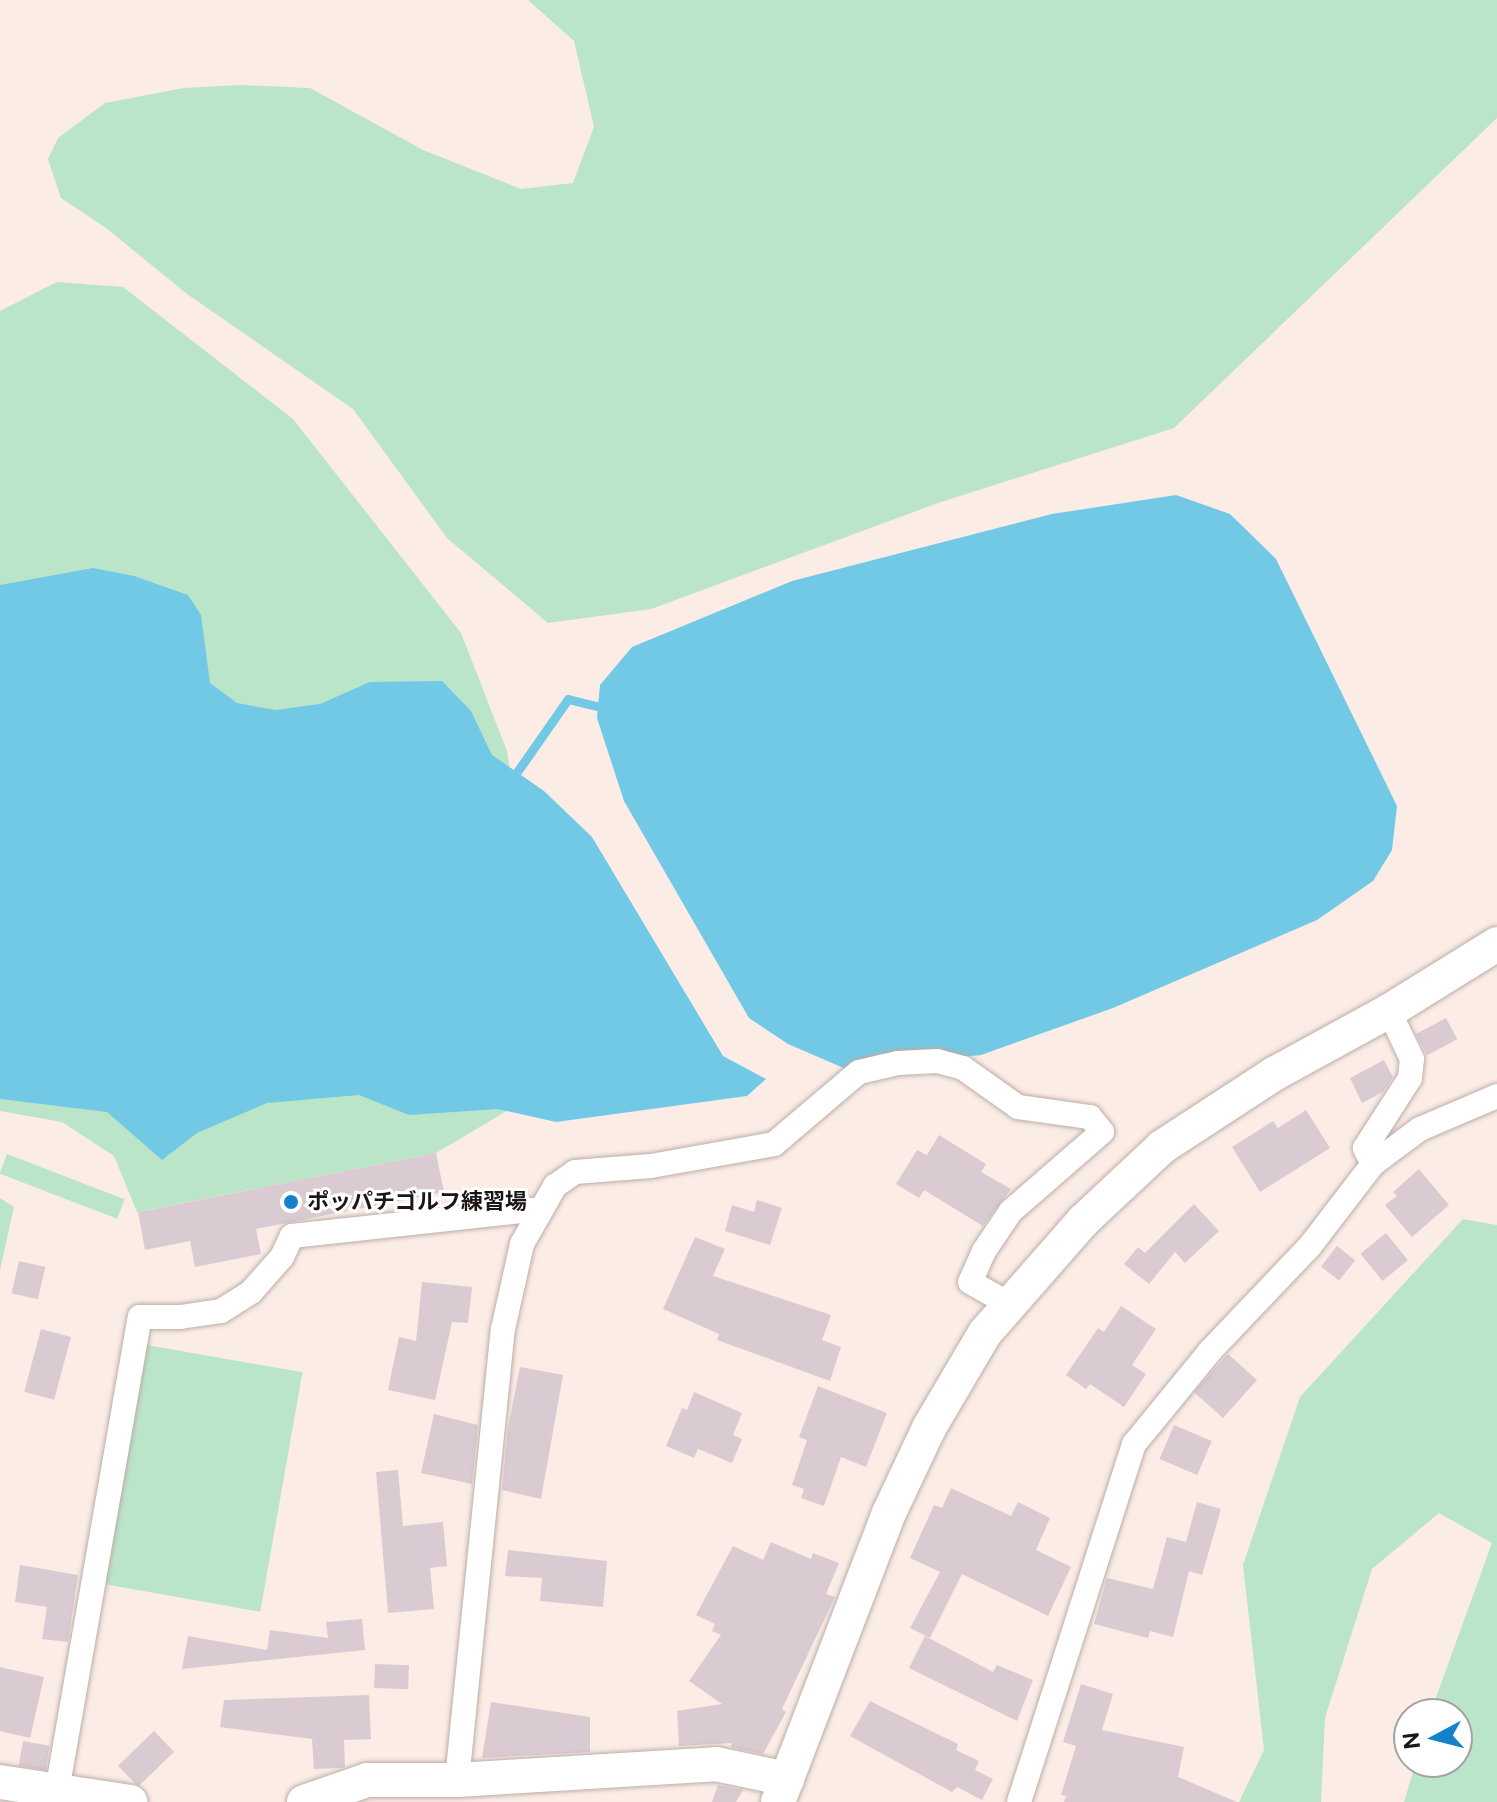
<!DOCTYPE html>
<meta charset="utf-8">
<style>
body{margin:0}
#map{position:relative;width:1497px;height:1802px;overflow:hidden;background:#fbece6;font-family:"Public Sans","Noto Sans JP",sans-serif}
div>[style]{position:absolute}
.green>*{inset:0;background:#bbe5c9;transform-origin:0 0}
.water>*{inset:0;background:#71c9e6}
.stream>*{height:9px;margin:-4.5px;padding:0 4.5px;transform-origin:4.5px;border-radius:4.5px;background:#71c9e6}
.building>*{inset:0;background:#dacbd2;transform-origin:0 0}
.roads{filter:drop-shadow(0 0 2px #bbada7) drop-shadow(0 0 2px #bbada7)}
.street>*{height:24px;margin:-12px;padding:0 12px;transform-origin:12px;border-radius:12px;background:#fff}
.secondary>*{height:34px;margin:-17px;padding:0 17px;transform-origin:17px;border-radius:17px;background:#fff}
.dots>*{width:22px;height:22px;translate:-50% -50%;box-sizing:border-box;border:4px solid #fff;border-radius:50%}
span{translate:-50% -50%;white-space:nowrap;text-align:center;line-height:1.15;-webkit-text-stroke:6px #fff;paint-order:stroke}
.poi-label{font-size:22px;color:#1c1715;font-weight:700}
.left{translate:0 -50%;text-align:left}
.north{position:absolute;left:1393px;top:1698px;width:80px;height:80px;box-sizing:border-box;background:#fff;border:2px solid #a4a2a1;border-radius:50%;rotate:263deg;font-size:22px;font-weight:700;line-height:32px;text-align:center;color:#1c1715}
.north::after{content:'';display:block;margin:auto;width:28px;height:36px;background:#1382cb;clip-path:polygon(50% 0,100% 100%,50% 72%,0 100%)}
</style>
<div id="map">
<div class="green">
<div style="clip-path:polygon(528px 0,1497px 0,1497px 118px,1174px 428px,938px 503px,651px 609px,548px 623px,447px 538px,353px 409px,187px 294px,106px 228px,61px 198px,48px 159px,58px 138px,105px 103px,184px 88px,240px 85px,310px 88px,423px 150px,521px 189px,573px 183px,594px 127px,574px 41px)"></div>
<div style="clip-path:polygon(57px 282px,123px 287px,293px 419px,461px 633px,507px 751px,557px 1081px,436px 1153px,137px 1212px,114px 1156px,62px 1122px,0 1111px,0 311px)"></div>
<div style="left:7px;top:1154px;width:126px;height:21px;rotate:21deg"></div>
<div style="clip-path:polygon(0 1198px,14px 1207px,0 1270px)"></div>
<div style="clip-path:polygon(1463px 1219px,1497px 1225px,1497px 1802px,1404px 1802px,1416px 1762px,1457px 1762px,1457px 1714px,1430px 1714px,1492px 1543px,1439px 1513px,1372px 1569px,1325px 1718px,1321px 1802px,1239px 1802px,1264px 1750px,1243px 1565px,1300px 1397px)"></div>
<div style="left:136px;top:1343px;width:169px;height:243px;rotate:10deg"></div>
</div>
<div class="water">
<div style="clip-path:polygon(1176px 495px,1230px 514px,1276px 559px,1397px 806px,1392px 850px,1373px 881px,1317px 920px,1113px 1008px,981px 1055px,846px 1069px,788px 1044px,749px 1018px,624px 801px,597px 718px,600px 685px,632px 647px,792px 581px,1052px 514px)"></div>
<div style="clip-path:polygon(93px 568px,134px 576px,188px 595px,201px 615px,210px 683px,237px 703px,275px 710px,320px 704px,370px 682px,442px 681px,471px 711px,492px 755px,544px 791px,592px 837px,723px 1056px,766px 1079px,747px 1096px,556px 1122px,498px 1109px,409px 1115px,359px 1095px,267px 1103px,197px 1133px,162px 1160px,107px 1112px,0 1099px,0 585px)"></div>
</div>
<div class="stream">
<div style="left:517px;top:772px;width:89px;rotate:-55.1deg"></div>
<div style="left:568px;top:699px;width:32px;rotate:14deg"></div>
</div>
<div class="building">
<div style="left:1446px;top:1018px;width:24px;height:34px;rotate:62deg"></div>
<div style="clip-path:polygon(1384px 1060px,1393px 1077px,1383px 1092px,1362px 1103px,1350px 1078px)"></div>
<div style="clip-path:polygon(1306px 1110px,1330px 1148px,1260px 1192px,1232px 1147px,1273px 1121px,1278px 1128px)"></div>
<div style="clip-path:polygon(939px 1135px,986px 1164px,981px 1172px,1011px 1189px,983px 1226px,924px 1190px,919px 1198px,896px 1184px,917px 1150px,927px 1155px)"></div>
<div style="clip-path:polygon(436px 1153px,444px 1192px,256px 1229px,261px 1254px,195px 1267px,190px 1241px,145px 1250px,138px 1212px)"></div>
<div style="clip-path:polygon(1419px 1169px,1449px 1205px,1412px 1237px,1385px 1205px,1397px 1196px,1393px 1192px)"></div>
<div style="clip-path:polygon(757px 1200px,782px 1208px,770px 1245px,725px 1231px,732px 1205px,754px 1212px)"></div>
<div style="clip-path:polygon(1194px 1204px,1219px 1231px,1185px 1263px,1175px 1252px,1149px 1284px,1124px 1264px,1138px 1247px,1145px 1253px)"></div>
<div style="left:1386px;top:1233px;width:35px;height:33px;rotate:51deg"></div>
<div style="clip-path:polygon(695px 1237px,725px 1249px,713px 1276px,831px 1315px,822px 1340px,841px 1347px,830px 1381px,717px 1340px,719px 1334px,663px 1309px)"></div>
<div style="left:1337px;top:1246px;width:23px;height:26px;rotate:38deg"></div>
<div style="left:19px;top:1261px;width:27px;height:33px;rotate:13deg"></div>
<div style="clip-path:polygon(422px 1282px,472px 1287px,468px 1323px,452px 1322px,435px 1400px,388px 1390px,399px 1337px,416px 1341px)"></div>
<div style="clip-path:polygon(1121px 1306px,1156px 1329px,1132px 1365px,1146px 1374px,1124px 1407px,1090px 1384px,1086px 1389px,1066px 1375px,1098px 1328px,1104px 1332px)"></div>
<div style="left:41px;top:1329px;width:31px;height:65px;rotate:15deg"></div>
<div style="left:1228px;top:1354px;width:39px;height:51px;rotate:42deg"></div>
<div style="clip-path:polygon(520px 1367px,563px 1375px,541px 1499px,502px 1490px,508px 1428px)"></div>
<div style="clip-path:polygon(818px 1386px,887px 1413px,866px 1467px,841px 1457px,824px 1506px,801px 1498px,804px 1489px,792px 1485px,807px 1440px,799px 1437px)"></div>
<div style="clip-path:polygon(694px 1392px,742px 1413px,733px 1435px,742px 1439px,732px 1463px,698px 1449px,694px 1458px,666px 1446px,682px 1408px,687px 1410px)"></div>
<div style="clip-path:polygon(434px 1414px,478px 1425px,472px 1484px,421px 1473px)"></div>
<div style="left:1174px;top:1425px;width:41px;height:37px;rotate:23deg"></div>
<div style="clip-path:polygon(398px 1470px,403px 1526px,443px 1522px,447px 1566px,430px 1568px,434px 1609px,388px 1613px,376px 1472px)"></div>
<div style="clip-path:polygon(951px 1488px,1011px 1516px,1018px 1502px,1050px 1518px,1036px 1550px,1071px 1567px,1048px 1616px,962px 1574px,930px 1638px,910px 1628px,940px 1572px,910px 1558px,934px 1505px,942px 1508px)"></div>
<div style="clip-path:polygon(1197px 1502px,1221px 1509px,1202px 1575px,1189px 1571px,1173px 1637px,1150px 1631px,1148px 1638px,1094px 1624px,1107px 1578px,1153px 1589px,1167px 1537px,1186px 1542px)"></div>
<div style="clip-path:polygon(771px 1542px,811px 1559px,813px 1553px,839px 1563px,826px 1594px,835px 1597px,782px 1709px,786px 1712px,763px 1754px,731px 1747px,732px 1743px,679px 1746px,677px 1711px,722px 1704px,689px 1681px,721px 1635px,712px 1631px,715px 1624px,696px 1615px,733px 1546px,763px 1560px)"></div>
<div style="clip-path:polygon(508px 1550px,607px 1561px,603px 1607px,540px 1601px,542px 1578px,505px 1576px)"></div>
<div style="clip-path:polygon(20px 1565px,78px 1575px,68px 1642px,42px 1639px,47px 1607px,15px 1602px)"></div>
<div style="clip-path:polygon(362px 1619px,365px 1650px,182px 1669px,188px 1636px,267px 1650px,270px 1630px,328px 1638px,326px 1622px)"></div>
<div style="clip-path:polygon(925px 1636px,993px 1672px,997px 1665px,1033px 1680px,1017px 1721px,909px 1668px)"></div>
<div style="left:375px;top:1664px;width:34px;height:24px;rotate:2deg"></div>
<div style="clip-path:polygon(0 1667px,44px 1677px,30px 1738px,0 1731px)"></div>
<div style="clip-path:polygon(1081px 1684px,1113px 1694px,1102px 1730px,1184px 1747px,1178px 1777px,1237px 1802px,1064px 1802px,1066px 1796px,1061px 1795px,1076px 1746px,1063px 1742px)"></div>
<div style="clip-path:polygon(369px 1695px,371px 1739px,344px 1740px,345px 1766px,342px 1768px,314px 1769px,312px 1739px,220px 1727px,224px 1700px)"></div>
<div style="clip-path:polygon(870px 1701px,958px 1744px,956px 1750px,979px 1761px,975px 1770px,993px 1779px,982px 1800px,957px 1787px,952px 1792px,850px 1736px)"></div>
<div style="clip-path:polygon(491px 1702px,590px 1717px,590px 1752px,482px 1758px)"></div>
<div style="left:154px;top:1731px;width:29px;height:50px;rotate:46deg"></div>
<div style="left:23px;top:1741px;width:27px;height:25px;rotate:10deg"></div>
<div style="clip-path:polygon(718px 1785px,743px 1790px,736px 1802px,712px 1802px)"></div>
</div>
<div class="roads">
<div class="street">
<div style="left:1373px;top:1164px;width:18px;rotate:-117deg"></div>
<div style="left:1365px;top:1148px;width:83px;rotate:-57.3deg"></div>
<div style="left:1410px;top:1078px;width:19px;rotate:-84deg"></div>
<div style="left:1412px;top:1059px;width:53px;rotate:-115.6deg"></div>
<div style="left:457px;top:1780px;width:453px;rotate:-84.2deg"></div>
<div style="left:503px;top:1329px;width:87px;rotate:-77.4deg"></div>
<div style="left:522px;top:1244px;width:67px;rotate:-60.4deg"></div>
<div style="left:555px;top:1186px;width:24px;rotate:-35deg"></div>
<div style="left:575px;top:1172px;width:76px;rotate:-4.5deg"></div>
<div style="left:651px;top:1166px;width:125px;rotate:-10.1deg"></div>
<div style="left:774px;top:1144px;width:111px;rotate:-40.3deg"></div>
<div style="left:859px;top:1072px;width:40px;rotate:-13deg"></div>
<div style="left:898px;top:1063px;width:39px;rotate:-3deg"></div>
<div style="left:937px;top:1061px;width:27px;rotate:15deg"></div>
<div style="left:963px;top:1068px;width:67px;rotate:35.3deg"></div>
<div style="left:1018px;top:1107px;width:73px;rotate:7.9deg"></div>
<div style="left:1090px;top:1117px;width:19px;rotate:51deg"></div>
<div style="left:1102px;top:1132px;width:121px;rotate:139deg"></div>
<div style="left:1011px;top:1211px;width:48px;rotate:124deg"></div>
<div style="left:984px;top:1251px;width:34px;rotate:114deg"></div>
<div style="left:970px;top:1282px;width:47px;rotate:29.3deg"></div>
<div style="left:57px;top:1791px;width:481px;rotate:-80.1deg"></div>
<div style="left:140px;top:1317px;width:40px"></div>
<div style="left:180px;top:1317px;width:41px;rotate:-8.3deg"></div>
<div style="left:221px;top:1311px;width:36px;rotate:-32deg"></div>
<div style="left:251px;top:1292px;width:47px;rotate:-48.5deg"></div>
<div style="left:282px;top:1257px;width:23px;rotate:-65deg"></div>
<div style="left:292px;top:1236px;width:251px;rotate:-6.2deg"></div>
<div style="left:1019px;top:1802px;width:376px;rotate:-72.2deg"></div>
<div style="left:1134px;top:1444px;width:120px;rotate:-50.7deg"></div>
<div style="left:1210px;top:1351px;width:145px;rotate:-46.4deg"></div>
<div style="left:1310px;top:1246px;width:103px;rotate:-52.5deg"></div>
<div style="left:1373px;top:1164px;width:59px;rotate:-36.7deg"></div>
<div style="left:1420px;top:1129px;width:84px;rotate:-23.2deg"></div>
</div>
<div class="secondary">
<div style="left:0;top:1782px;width:132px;rotate:8.7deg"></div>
<div style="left:304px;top:1802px;width:67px;rotate:-19.2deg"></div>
<div style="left:367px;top:1780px;width:90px"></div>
<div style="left:457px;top:1780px;width:259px;rotate:-3.5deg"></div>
<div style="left:716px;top:1764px;width:73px;rotate:11.9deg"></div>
<div style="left:778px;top:1802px;width:310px;rotate:-69deg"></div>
<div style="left:889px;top:1513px;width:94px;rotate:-64.8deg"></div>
<div style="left:929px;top:1428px;width:110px;rotate:-59.5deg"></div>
<div style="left:985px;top:1333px;width:149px;rotate:-48.8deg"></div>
<div style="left:1083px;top:1221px;width:108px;rotate:-43.1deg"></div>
<div style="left:1162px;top:1147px;width:134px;rotate:-33.1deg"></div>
<div style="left:1274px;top:1074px;width:131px;rotate:-28.7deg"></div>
<div style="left:1389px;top:1011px;width:127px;rotate:-31.8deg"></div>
</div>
</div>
<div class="dots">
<div style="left:291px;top:1202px;background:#1382cb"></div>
</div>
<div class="poi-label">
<span class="left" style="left:307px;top:1202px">ポッパチゴルフ練習場</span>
</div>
<div class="north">N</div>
</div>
